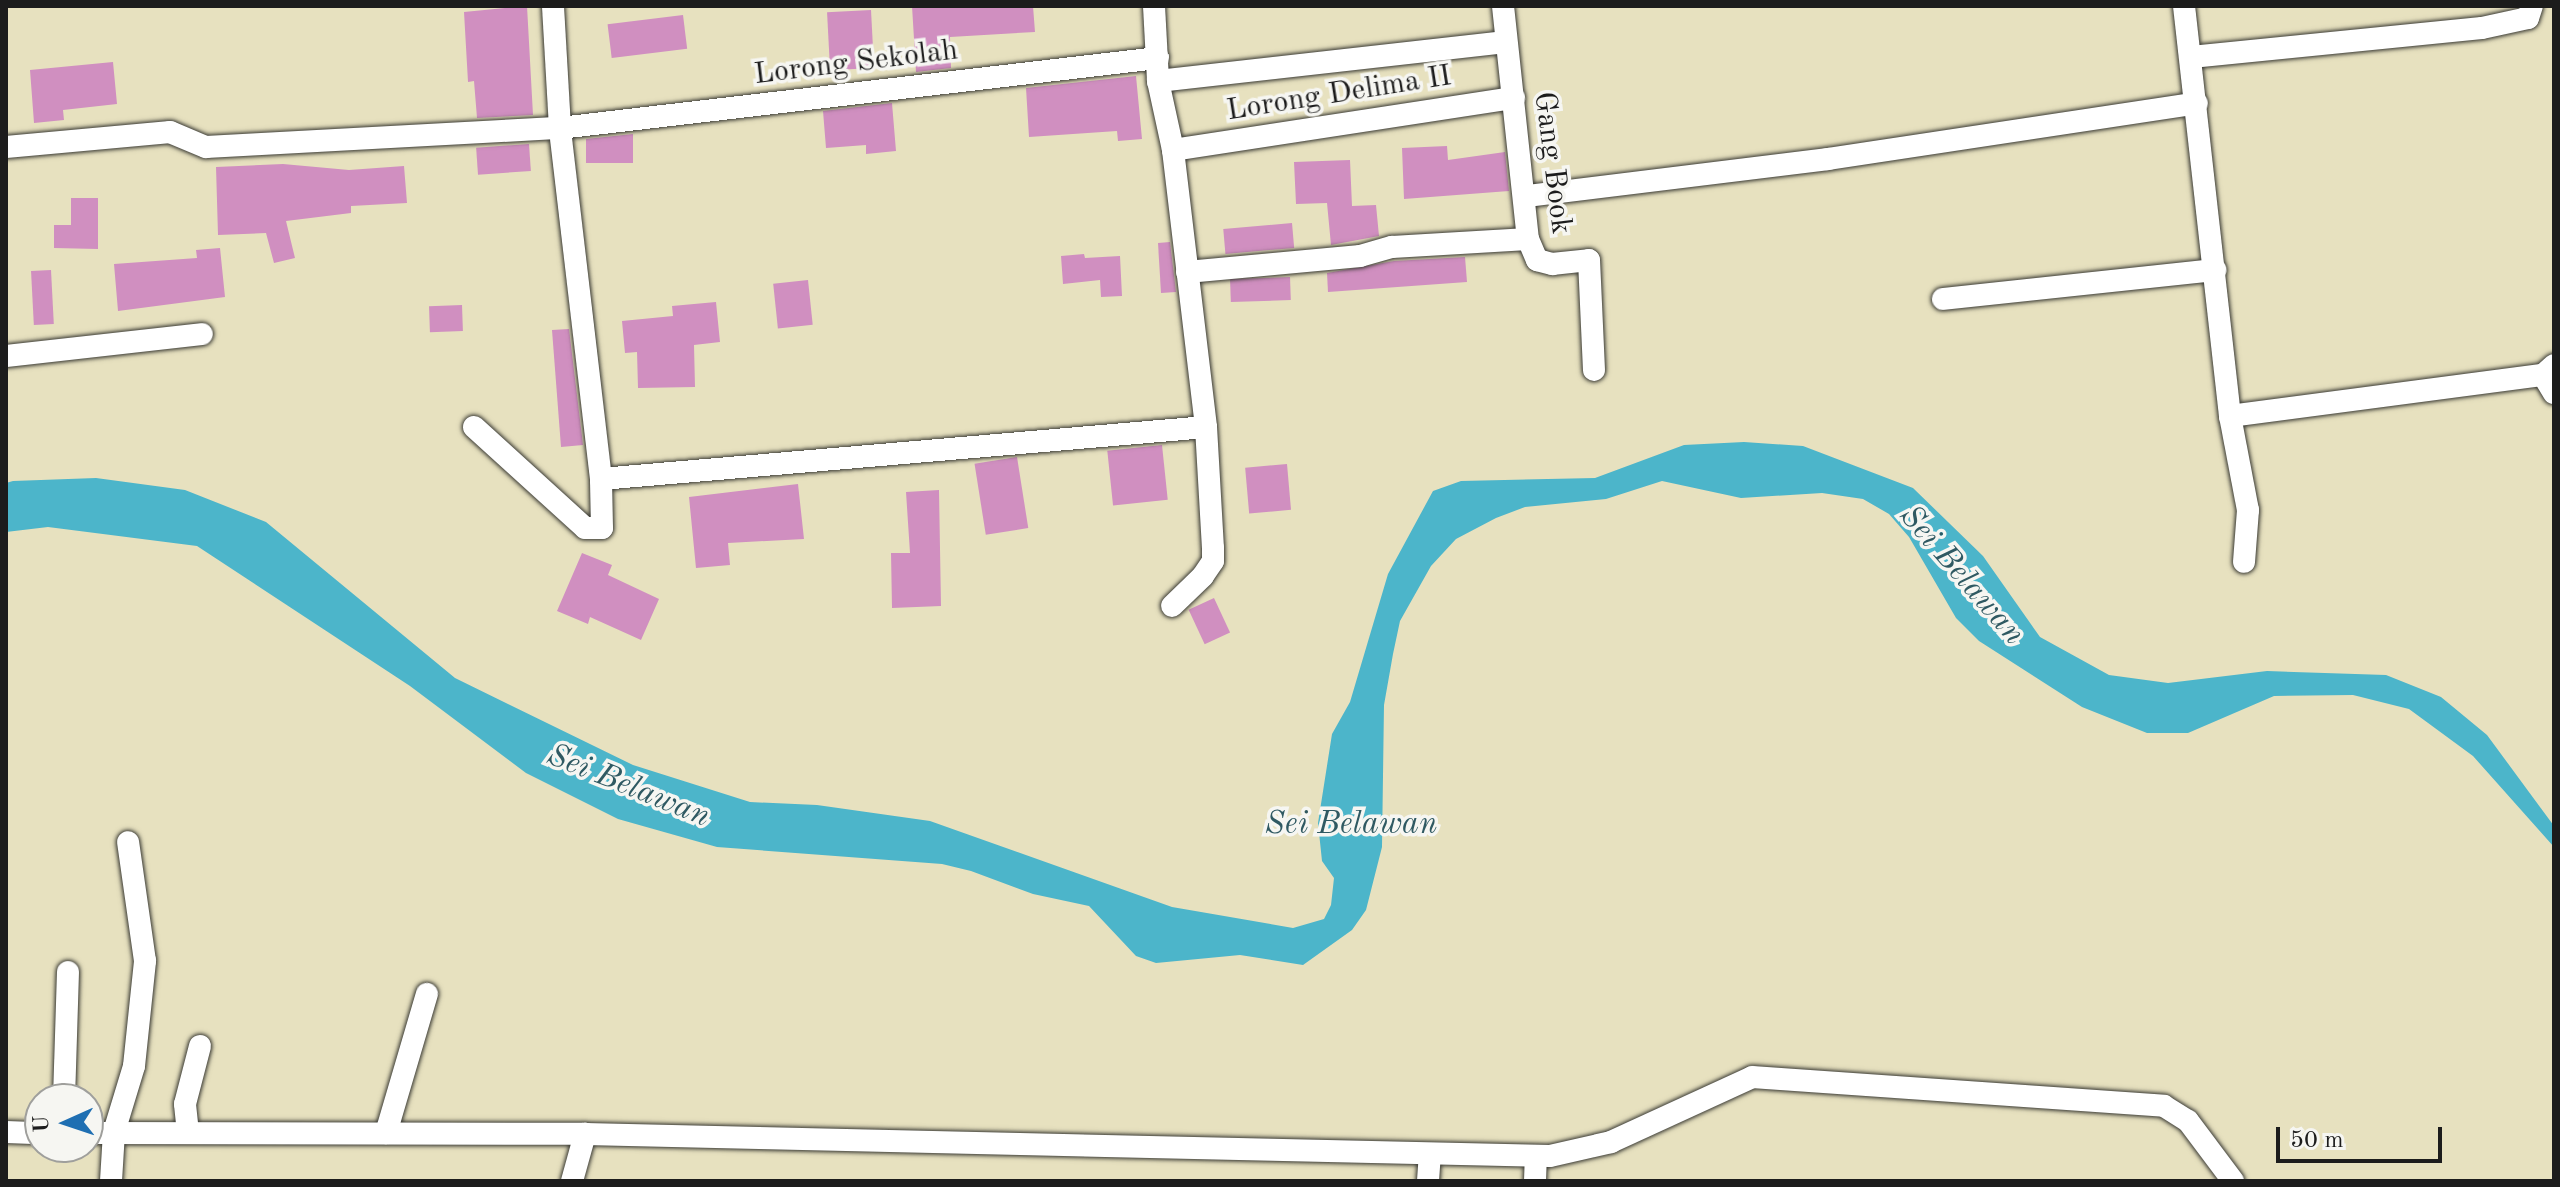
<!DOCTYPE html>
<style>
body{margin:0}
#map{position:relative;width:2560px;height:1187px;overflow:hidden;background:#e7e1bf;font-family:"Old Standard TT",serif}
div>[style]{position:absolute}
.water>*{inset:0;background:#4cb5ca}
.building>*{inset:0;background:#d08fc0;transform-origin:0 0}
.roads{filter:drop-shadow(0 0 2px #3a3a34) drop-shadow(0 0 2px #3a3a34)}
.minor>*{height:22px;margin:-11px;padding:0 11px;transform-origin:11px;border-radius:11px;background:#fff}
span{translate:-50% -50%;white-space:nowrap;text-align:center;line-height:1.15;-webkit-text-stroke:7px #f6f6f2;paint-order:stroke}
.street-label{font-size:30px;color:#1c1c1c}
.water-label{font-size:32px;color:#2f5962;font-style:italic}
.frame{position:absolute;inset:0;border:8px solid #1c1c1c;pointer-events:none}
.north{position:absolute;left:24px;top:1083px;width:80px;height:80px;box-sizing:border-box;background:#f6f6f2;border:2px solid #9f9f9c;border-radius:50%;rotate:267deg;font-size:22px;font-weight:700;line-height:32px;text-align:center;color:#1c1c1c}
.north::after{content:'';display:block;margin:auto;width:28px;height:36px;background:#1f6fb2;clip-path:polygon(50% 0,100% 100%,50% 72%,0 100%)}
.scale{position:absolute;left:2276px;top:1127px;width:166px;height:36px;box-sizing:border-box;border:4px solid #1c1c1c;border-top:0;padding-left:10px;font-size:24px;line-height:28px;white-space:nowrap;color:#1c1c1c;-webkit-text-stroke:6px #f6f6f2;paint-order:stroke}
</style>
<div id="map">
<div class="water">
<div style="clip-path:polygon(1744px 442px,1803px 446px,1913px 488px,1983px 556px,2040px 637px,2109px 675px,2168px 683px,2267px 671px,2386px 675px,2441px 697px,2487px 735px,2554px 826px,2554px 847px,2473px 756px,2409px 709px,2353px 695px,2274px 696px,2188px 733px,2147px 733px,2082px 707px,1979px 641px,1956px 618px,1909px 537px,1889px 514px,1863px 499px,1822px 493px,1741px 498px,1662px 481px,1606px 499px,1525px 507px,1496px 518px,1456px 539px,1431px 566px,1400px 621px,1393px 654px,1384px 705px,1382px 847px,1366px 910px,1352px 930px,1303px 965px,1240px 955px,1156px 963px,1136px 956px,1089px 906px,1033px 894px,971px 871px,942px 864px,717px 847px,618px 819px,526px 773px,410px 686px,197px 546px,48px 527px,6px 532px,6px 483px,13px 481px,96px 478px,185px 490px,266px 522px,455px 678px,633px 765px,750px 802px,817px 805px,930px 821px,1172px 907px,1293px 928px,1324px 919px,1331px 905px,1334px 878px,1322px 861px,1318px 823px,1332px 734px,1350px 702px,1388px 574px,1433px 491px,1461px 481px,1595px 478px,1684px 445px)"></div>
</div>
<div class="building">
<div style="clip-path:polygon(527px 6px,533px 115px,477px 118px,474px 81px,468px 82px,464px 12px)"></div>
<div style="clip-path:polygon(912px 6px,1033px 6px,1035px 32px,950px 37px,951px 68px,916px 72px)"></div>
<div style="left:871px;top:10px;width:58px;height:44px;rotate:87deg"></div>
<div style="left:683px;top:15px;width:34px;height:76px;rotate:83deg"></div>
<div style="clip-path:polygon(113px 62px,117px 104px,63px 110px,64px 120px,34px 123px,30px 70px)"></div>
<div style="clip-path:polygon(1136px 76px,1142px 139px,1118px 141px,1117px 131px,1029px 137px,1026px 88px)"></div>
<div style="clip-path:polygon(892px 103px,896px 151px,866px 154px,866px 145px,826px 148px,823px 111px)"></div>
<div style="clip-path:polygon(633px 134px,633px 163px,586px 163px,586px 139px)"></div>
<div style="left:529px;top:144px;width:27px;height:53px;rotate:86deg"></div>
<div style="clip-path:polygon(1447px 146px,1448px 160px,1505px 152px,1509px 191px,1404px 199px,1402px 148px)"></div>
<div style="clip-path:polygon(1350px 160px,1352px 206px,1376px 205px,1379px 236px,1331px 245px,1327px 203px,1296px 204px,1294px 162px)"></div>
<div style="clip-path:polygon(283px 164px,349px 170px,404px 166px,407px 203px,351px 206px,351px 213px,286px 221px,295px 258px,274px 263px,266px 233px,218px 235px,216px 167px)"></div>
<div style="clip-path:polygon(71px 198px,98px 198px,98px 249px,54px 248px,54px 225px,71px 225px)"></div>
<div style="left:1292px;top:223px;width:25px;height:69px;rotate:85deg"></div>
<div style="clip-path:polygon(1170px 242px,1176px 292px,1161px 293px,1158px 243px)"></div>
<div style="clip-path:polygon(220px 248px,225px 297px,118px 311px,114px 264px,197px 258px,196px 250px)"></div>
<div style="clip-path:polygon(1084px 254px,1085px 258px,1120px 256px,1122px 296px,1101px 297px,1100px 280px,1063px 284px,1061px 256px)"></div>
<div style="clip-path:polygon(1465px 257px,1467px 282px,1328px 292px,1327px 273px,1394px 261px)"></div>
<div style="left:51px;top:270px;width:54px;height:20px;rotate:87deg"></div>
<div style="left:1290px;top:277px;width:23px;height:60px;rotate:88deg"></div>
<div style="left:808px;top:280px;width:45px;height:35px;rotate:84deg"></div>
<div style="clip-path:polygon(716px 302px,720px 342px,694px 345px,695px 387px,638px 388px,637px 352px,625px 353px,622px 321px,673px 316px,672px 306px)"></div>
<div style="left:462px;top:305px;width:26px;height:33px;rotate:88deg"></div>
<div style="clip-path:polygon(569px 329px,583px 445px,561px 447px,552px 330px)"></div>
<div style="left:1162px;top:445px;width:55px;height:55px;rotate:84deg"></div>
<div style="left:1017px;top:457px;width:72px;height:43px;rotate:81deg"></div>
<div style="left:1287px;top:464px;width:46px;height:42px;rotate:85deg"></div>
<div style="clip-path:polygon(798px 484px,804px 539px,728px 543px,730px 565px,696px 568px,689px 497px)"></div>
<div style="clip-path:polygon(939px 490px,941px 606px,892px 608px,891px 553px,910px 553px,906px 492px)"></div>
<div style="clip-path:polygon(582px 553px,612px 565px,608px 575px,659px 599px,641px 640px,590px 617px,588px 624px,557px 611px)"></div>
<div style="left:1214px;top:598px;width:38px;height:28px;rotate:65deg"></div>
</div>
<div class="roads">
<div class="minor">
<div style="left:1154px;top:6px;width:75px;rotate:86.9deg"></div>
<div style="left:1158px;top:81px;width:350px;rotate:-6.4deg"></div>
<div style="left:1503px;top:6px;width:234px;rotate:83.9deg"></div>
<div style="left:1528px;top:239px;width:23px;rotate:67deg"></div>
<div style="left:1537px;top:260px;width:16px;rotate:15deg"></div>
<div style="left:1552px;top:264px;width:37px;rotate:-6deg"></div>
<div style="left:1589px;top:260px;width:110px;rotate:87.4deg"></div>
<div style="left:2184px;top:6px;width:413px;rotate:83.6deg"></div>
<div style="left:2230px;top:416px;width:316px;rotate:-7.5deg"></div>
<div style="left:2543px;top:375px;width:15px;rotate:-42deg"></div>
<div style="left:2191px;top:57px;width:292px;rotate:-5.7deg"></div>
<div style="left:2482px;top:28px;width:47px;rotate:-12.3deg"></div>
<div style="left:2528px;top:18px;width:13px;rotate:-72deg"></div>
<div style="left:1158px;top:81px;width:71px;rotate:77.7deg"></div>
<div style="left:1173px;top:150px;width:279px;rotate:83.2deg"></div>
<div style="left:1206px;top:427px;width:121px;rotate:86.7deg"></div>
<div style="left:1213px;top:548px;width:13px;rotate:90deg"></div>
<div style="left:1213px;top:561px;width:18px;rotate:124deg"></div>
<div style="left:1203px;top:576px;width:43px;rotate:135.9deg"></div>
<div style="left:6px;top:147px;width:165px;rotate:-5.2deg"></div>
<div style="left:170px;top:132px;width:39px;rotate:23deg"></div>
<div style="left:206px;top:147px;width:355px;rotate:-3.1deg"></div>
<div style="left:560px;top:128px;width:122px;rotate:-93.3deg"></div>
<div style="left:1173px;top:150px;width:345px;rotate:-8.7deg"></div>
<div style="left:1527px;top:196px;width:303px;rotate:-7deg"></div>
<div style="left:1828px;top:159px;width:373px;rotate:-8.6deg"></div>
<div style="left:1187px;top:272px;width:174px;rotate:-5.3deg"></div>
<div style="left:1360px;top:256px;width:33px;rotate:-16deg"></div>
<div style="left:1392px;top:247px;width:136px;rotate:-3.4deg"></div>
<div style="left:1943px;top:299px;width:274px;rotate:-6.1deg"></div>
<div style="left:6px;top:356px;width:197px;rotate:-6.4deg"></div>
<div style="left:2543px;top:375px;width:21px;rotate:59deg"></div>
<div style="left:2230px;top:416px;width:96px;rotate:79.2deg"></div>
<div style="left:2248px;top:510px;width:52px;rotate:94.4deg"></div>
<div style="left:474px;top:427px;width:150px;rotate:42.3deg"></div>
<div style="left:585px;top:528px;width:17px"></div>
<div style="left:602px;top:528px;width:49px;rotate:-91.2deg"></div>
<div style="left:601px;top:479px;width:353px;rotate:-96.7deg"></div>
<div style="left:560px;top:128px;width:602px;rotate:-6.68deg"></div>
<div style="left:601px;top:479px;width:607px;rotate:-4.91deg"></div>
<div style="left:64px;top:1099px;width:127px;rotate:-88.2deg"></div>
<div style="left:6px;top:1132px;width:34px;rotate:2deg"></div>
<div style="left:88px;top:1133px;width:497px;rotate:0.1deg"></div>
<div style="left:585px;top:1134px;width:965px;rotate:1.31deg"></div>
<div style="left:1550px;top:1156px;width:63px;rotate:-12.9deg"></div>
<div style="left:1611px;top:1142px;width:155px;rotate:-24.7deg"></div>
<div style="left:1752px;top:1077px;width:413px;rotate:4deg"></div>
<div style="left:2164px;top:1106px;width:28px;rotate:32deg"></div>
<div style="left:2188px;top:1121px;width:75px;rotate:53.1deg"></div>
<div style="left:188px;top:1133px;width:29px;rotate:-96deg"></div>
<div style="left:185px;top:1104px;width:60px;rotate:-75.5deg"></div>
<div style="left:386px;top:1133px;width:145px;rotate:-73.6deg"></div>
<div style="left:111px;top:1181px;width:49px;rotate:-86.5deg"></div>
<div style="left:114px;top:1132px;width:69px;rotate:-73.1deg"></div>
<div style="left:134px;top:1066px;width:106px;rotate:-84deg"></div>
<div style="left:145px;top:961px;width:120px;rotate:-98.1deg"></div>
<div style="left:572px;top:1181px;width:49px;rotate:-74.5deg"></div>
<div style="left:1428px;top:1181px;width:26px;rotate:-86deg"></div>
<div style="left:1535px;top:1181px;width:24px;rotate:-88deg"></div>
</div>
</div>
<div class="street-label">
<span style="left:856px;top:63px;rotate:-7deg">Lorong Sekolah</span>
<span style="left:1339px;top:94px;rotate:-9deg">Lorong Delima II</span>
<span style="left:1552px;top:163px;rotate:83deg">Gang Book</span>
</div>
<div class="water-label">
<span style="left:1961px;top:576px;rotate:49deg">Sei Belawan</span>
<span style="left:628px;top:787px;rotate:22deg">Sei Belawan</span>
<span style="left:1351px;top:825px">Sei Belawan</span>
</div>
<div class="frame"></div>
<div class="north">U</div>
<div class="scale">50 m</div>
</div>
